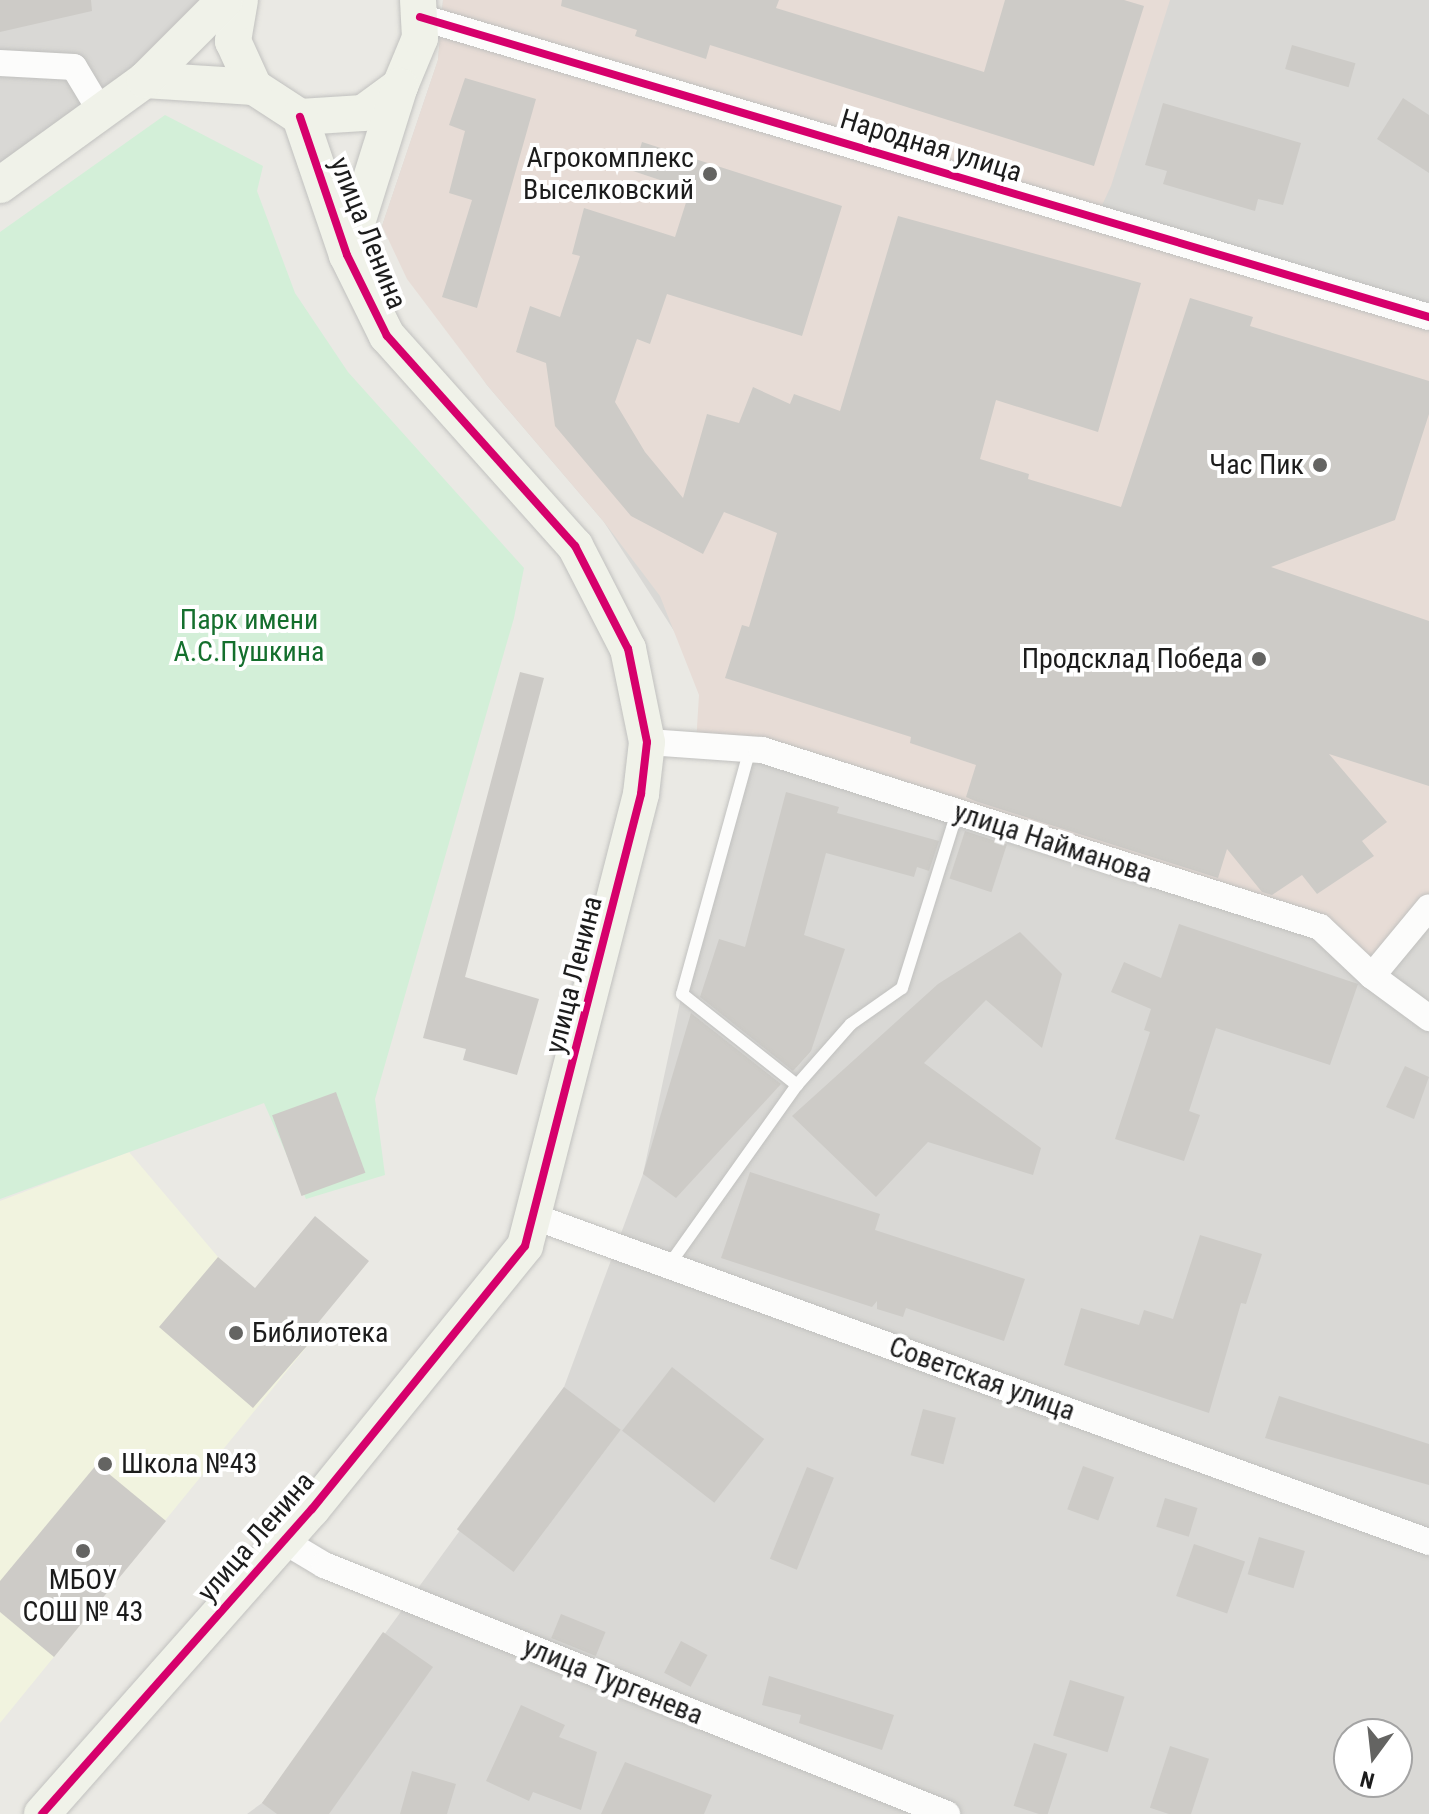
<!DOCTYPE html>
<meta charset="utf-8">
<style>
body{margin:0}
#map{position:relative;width:1429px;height:1814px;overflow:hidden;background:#eae9e4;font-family:"Roboto Condensed",sans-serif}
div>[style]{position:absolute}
.residential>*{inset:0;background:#d9d8d5}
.commercial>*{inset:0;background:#e7dcd6}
.education>*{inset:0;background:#f1f3df}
.park>*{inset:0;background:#d3efd8}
.building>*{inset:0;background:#cdcbc7;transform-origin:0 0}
.roads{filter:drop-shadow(0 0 2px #c1c1bf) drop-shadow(0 0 2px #c1c1bf)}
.lane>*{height:12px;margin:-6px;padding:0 6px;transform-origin:6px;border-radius:6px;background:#fcfcfb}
.street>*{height:26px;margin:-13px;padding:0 13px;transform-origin:13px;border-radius:13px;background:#fcfcfb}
.secondary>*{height:36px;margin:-18px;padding:0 18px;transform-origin:18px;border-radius:18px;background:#f0f2e9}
.cycleway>*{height:8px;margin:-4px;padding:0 4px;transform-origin:4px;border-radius:4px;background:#d6006c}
.dots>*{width:22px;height:22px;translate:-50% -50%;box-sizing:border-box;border:4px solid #fff;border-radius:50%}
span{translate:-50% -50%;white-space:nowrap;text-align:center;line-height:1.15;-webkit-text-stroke:8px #fff;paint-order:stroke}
.street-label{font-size:28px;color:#1c1c1c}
.poi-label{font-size:28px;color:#1c1c1c}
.right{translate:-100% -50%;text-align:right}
.left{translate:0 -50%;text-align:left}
.park-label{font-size:28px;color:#146f2d}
.north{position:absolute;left:1333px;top:1718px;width:80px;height:80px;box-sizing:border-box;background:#fff;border:2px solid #a4a4a4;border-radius:50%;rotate:195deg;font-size:22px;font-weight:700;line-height:32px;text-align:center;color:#1c1c1c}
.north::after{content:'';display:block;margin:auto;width:28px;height:36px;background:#646462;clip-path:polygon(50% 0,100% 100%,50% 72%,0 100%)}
</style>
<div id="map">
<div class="residential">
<div style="clip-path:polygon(0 0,224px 0,0 185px)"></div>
<div style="clip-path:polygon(evenodd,443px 0,1429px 0,1429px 1814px,247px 1814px,262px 1803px,564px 1387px,643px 1174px,682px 993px,750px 749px,604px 522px,487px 385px,382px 226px,438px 60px,443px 0,1349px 1734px,1397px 1734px,1397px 1782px,1349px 1782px,1349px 1734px)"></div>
</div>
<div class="commercial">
<div style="clip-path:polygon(443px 0,1170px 0,1111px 186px,1096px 218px,1429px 317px,1429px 907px,1372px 976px,1320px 927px,696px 743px,699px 695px,660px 596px,604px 522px,487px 385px,407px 279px,382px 226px,438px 60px)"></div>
</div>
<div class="education">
<div style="clip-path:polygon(129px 1152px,218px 1257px,313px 1339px,0 1723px,0 1201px)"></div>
</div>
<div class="park">
<div style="clip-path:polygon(165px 115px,263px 166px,257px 191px,295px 293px,348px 372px,524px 568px,514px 618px,375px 1099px,385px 1175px,306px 1199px,264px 1103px,0 1199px,0 232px)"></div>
</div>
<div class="building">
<div style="clip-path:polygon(0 0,91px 0,92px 11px,0 32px)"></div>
<div style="clip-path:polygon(562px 0,779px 0,776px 8px,984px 72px,1005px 0,1124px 0,1144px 6px,1094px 166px,710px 45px,706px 59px,635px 36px,637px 30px,561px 6px)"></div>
<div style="left:1292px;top:45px;width:66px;height:25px;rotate:16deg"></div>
<div style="clip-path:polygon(465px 78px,536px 99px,477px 308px,442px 297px,472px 200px,449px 193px,465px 131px,449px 125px)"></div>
<div style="clip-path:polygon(1403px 98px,1429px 115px,1429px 173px,1377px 139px)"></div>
<div style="clip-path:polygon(1163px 103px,1301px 143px,1283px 205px,1258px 199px,1255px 211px,1163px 184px,1167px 171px,1145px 165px)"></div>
<div style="clip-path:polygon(642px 142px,842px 206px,802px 336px,667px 294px,650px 344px,637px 339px,615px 402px,645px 452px,683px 498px,707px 414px,739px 423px,753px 387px,790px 404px,794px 394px,840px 411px,898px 216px,1141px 283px,1098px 432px,996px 400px,980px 459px,1029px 474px,1028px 479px,1121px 507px,1190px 298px,1253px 317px,1250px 326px,1429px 381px,1429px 414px,1395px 520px,1271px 567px,1429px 621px,1429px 786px,1329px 754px,1387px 822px,1362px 841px,1374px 856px,1317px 894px,1302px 875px,1272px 895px,1262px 892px,1227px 849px,1218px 878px,975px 801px,966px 797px,976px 765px,910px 743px,911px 737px,725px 678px,742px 625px,749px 627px,777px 533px,724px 512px,703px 554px,631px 516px,555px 426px,546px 363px,516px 352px,530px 306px,560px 317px,580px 256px,572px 254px,584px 208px,675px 237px,690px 190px,633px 171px)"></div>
<div style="clip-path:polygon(520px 672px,544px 678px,465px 977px,539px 999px,517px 1075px,463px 1060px,466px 1049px,423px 1038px)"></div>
<div style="clip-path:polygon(786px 792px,839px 807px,837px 813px,939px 841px,929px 871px,917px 867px,914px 877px,826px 853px,804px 935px,845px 949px,811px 1051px,793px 1071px,700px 997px,719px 939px,745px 947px)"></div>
<div style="left:965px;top:831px;width:44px;height:50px;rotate:18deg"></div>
<div style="clip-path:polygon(1179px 924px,1358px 984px,1330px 1065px,1216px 1028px,1189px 1111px,1200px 1115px,1184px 1161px,1115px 1139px,1150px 1032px,1144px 1030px,1151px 1009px,1111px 992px,1124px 962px,1161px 978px)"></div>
<div style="clip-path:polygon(1020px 932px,1062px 974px,1042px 1048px,986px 1000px,924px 1063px,1041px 1148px,1033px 1175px,928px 1142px,876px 1197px,792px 1116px,938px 984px)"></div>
<div style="clip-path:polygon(691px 1013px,781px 1084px,676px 1198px,643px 1174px)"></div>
<div style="clip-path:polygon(1405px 1066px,1429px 1077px,1414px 1119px,1386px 1107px)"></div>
<div style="left:336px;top:1092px;width:86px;height:68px;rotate:70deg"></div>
<div style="clip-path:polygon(750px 1172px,880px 1214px,875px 1230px,1025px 1279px,1004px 1341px,906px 1308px,903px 1317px,877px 1309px,877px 1301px,872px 1307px,721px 1258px)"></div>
<div style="clip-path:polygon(315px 1216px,369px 1261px,308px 1335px,313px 1339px,253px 1408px,159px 1327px,218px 1257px,255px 1288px)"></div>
<div style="clip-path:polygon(1200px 1235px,1262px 1254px,1246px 1304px,1241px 1303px,1209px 1413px,1064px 1365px,1081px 1308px,1139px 1325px,1144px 1310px,1173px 1319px)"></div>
<div style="left:672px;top:1367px;width:117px;height:81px;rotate:38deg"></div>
<div style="left:564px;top:1387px;width:71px;height:178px;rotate:37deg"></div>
<div style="clip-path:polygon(1279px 1396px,1429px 1444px,1429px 1485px,1265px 1438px)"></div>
<div style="left:923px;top:1409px;width:34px;height:48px;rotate:15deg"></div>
<div style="clip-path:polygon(97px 1464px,166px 1521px,54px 1657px,0 1612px,0 1581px)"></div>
<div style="left:1083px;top:1466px;width:33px;height:46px;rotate:20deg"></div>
<div style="left:807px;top:1467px;width:29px;height:99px;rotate:22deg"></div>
<div style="left:1165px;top:1498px;width:34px;height:30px;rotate:17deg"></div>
<div style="left:1259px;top:1537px;width:48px;height:39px;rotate:17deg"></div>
<div style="left:1194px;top:1544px;width:54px;height:55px;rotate:19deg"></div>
<div style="left:561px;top:1614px;width:48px;height:26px;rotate:22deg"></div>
<div style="clip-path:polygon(383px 1632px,433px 1667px,329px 1814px,277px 1814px,262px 1803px)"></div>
<div style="left:681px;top:1641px;width:30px;height:36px;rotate:28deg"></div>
<div style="clip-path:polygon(769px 1676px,894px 1715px,882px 1750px,799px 1723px,801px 1715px,762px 1705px)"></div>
<div style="left:1070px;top:1680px;width:57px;height:58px;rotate:17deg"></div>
<div style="clip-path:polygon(521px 1705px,565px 1725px,559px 1737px,597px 1752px,581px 1810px,533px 1792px,529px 1801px,486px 1781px)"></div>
<div style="left:1034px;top:1743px;width:35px;height:66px;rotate:18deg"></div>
<div style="left:1170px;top:1746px;width:41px;height:65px;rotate:18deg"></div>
<div style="clip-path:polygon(625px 1762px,712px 1795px,704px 1814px,601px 1814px)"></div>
<div style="clip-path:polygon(412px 1771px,456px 1784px,447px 1814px,400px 1814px)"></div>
</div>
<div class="roads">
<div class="lane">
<div style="left:750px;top:749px;width:254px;rotate:105.5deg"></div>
<div style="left:682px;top:994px;width:147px;rotate:38.4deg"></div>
<div style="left:669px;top:1265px;width:221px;rotate:-54.6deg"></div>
<div style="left:797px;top:1085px;width:81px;rotate:-48.5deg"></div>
<div style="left:851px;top:1024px;width:62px;rotate:-35.2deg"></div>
<div style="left:902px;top:988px;width:183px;rotate:-72.6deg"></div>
</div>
<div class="street">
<div style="left:420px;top:17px;width:1053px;rotate:16.56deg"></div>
<div style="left:0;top:63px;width:74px;rotate:3.1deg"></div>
<div style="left:74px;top:67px;width:52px;rotate:59deg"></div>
<div style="left:647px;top:742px;width:115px;rotate:4deg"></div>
<div style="left:762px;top:750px;width:585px;rotate:17.6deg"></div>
<div style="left:1320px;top:927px;width:71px;rotate:43.3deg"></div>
<div style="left:1372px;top:976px;width:71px;rotate:36.4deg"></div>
<div style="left:1372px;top:976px;width:89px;rotate:-50.4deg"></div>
<div style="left:535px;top:1217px;width:951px;rotate:19.98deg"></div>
<div style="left:284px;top:1541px;width:47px;rotate:31deg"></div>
<div style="left:324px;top:1565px;width:671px;rotate:21.79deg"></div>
</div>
<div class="secondary">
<div style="left:240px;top:0;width:42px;rotate:99.7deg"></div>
<div style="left:233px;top:41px;width:51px;rotate:65.5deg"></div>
<div style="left:254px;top:87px;width:55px;rotate:33.1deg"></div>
<div style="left:300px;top:117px;width:63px;rotate:-3.6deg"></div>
<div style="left:363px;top:113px;width:46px;rotate:-36.1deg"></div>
<div style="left:400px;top:86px;width:52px;rotate:-67.4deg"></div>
<div style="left:420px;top:38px;width:38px;rotate:-93deg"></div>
<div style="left:145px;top:80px;width:109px;rotate:3.7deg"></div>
<div style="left:0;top:185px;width:179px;rotate:-35.9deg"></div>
<div style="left:145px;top:80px;width:113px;rotate:-45deg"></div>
<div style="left:347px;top:255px;width:177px;rotate:-72.6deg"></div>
<div style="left:42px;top:1814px;width:407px;rotate:-48.5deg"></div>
<div style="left:312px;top:1509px;width:338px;rotate:-51deg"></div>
<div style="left:525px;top:1246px;width:467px;rotate:-75.6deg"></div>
<div style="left:641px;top:794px;width:52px;rotate:-83.4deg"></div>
<div style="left:647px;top:742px;width:95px;rotate:-101.5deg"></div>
<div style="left:628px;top:649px;width:116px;rotate:-117.2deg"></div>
<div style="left:575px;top:546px;width:282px;rotate:-131.8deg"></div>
<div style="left:387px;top:336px;width:90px;rotate:-116.3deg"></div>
<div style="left:347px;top:255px;width:146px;rotate:-108.8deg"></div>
</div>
</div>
<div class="cycleway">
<div style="left:420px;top:17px;width:1053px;rotate:16.56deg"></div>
<div style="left:42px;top:1814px;width:407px;rotate:-48.5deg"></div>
<div style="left:312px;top:1509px;width:338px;rotate:-51deg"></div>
<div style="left:525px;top:1246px;width:467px;rotate:-75.6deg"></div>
<div style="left:641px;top:794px;width:52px;rotate:-83.4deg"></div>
<div style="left:647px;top:742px;width:95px;rotate:-101.5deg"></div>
<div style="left:628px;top:649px;width:116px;rotate:-117.2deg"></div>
<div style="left:575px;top:546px;width:282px;rotate:-131.8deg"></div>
<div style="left:387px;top:336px;width:90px;rotate:-116.3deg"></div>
<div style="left:347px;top:255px;width:146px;rotate:-108.8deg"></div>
</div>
<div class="dots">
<div style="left:710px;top:174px;background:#646462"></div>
<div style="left:1320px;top:465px;background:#646462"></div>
<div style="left:1259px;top:659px;background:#646462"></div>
<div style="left:236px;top:1333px;background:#646462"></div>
<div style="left:105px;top:1464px;background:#646462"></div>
<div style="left:83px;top:1551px;background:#646462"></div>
</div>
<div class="street-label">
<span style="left:931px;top:146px;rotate:17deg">Народная улица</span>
<span style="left:368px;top:233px;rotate:68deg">улица Ленина</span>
<span style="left:1053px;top:843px;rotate:18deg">улица Найманова</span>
<span style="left:574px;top:975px;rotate:-76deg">улица Ленина</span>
<span style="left:982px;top:1379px;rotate:20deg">Советская улица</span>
<span style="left:256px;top:1537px;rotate:-49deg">улица Ленина</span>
<span style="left:613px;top:1681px;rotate:22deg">улица Тургенева</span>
</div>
<div class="poi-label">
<span class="right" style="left:694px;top:174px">Агрокомплекс<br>Выселковский</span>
<span class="right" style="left:1304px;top:465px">Час Пик</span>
<span class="right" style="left:1243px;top:659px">Продсклад Победа</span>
<span class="left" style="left:252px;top:1333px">Библиотека</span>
<span class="left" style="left:121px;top:1464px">Школа №43</span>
<span style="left:83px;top:1596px">МБОУ<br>СОШ № 43</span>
</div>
<div class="park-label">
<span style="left:249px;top:636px">Парк имени<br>А.С.Пушкина</span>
</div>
<div class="north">N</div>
</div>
